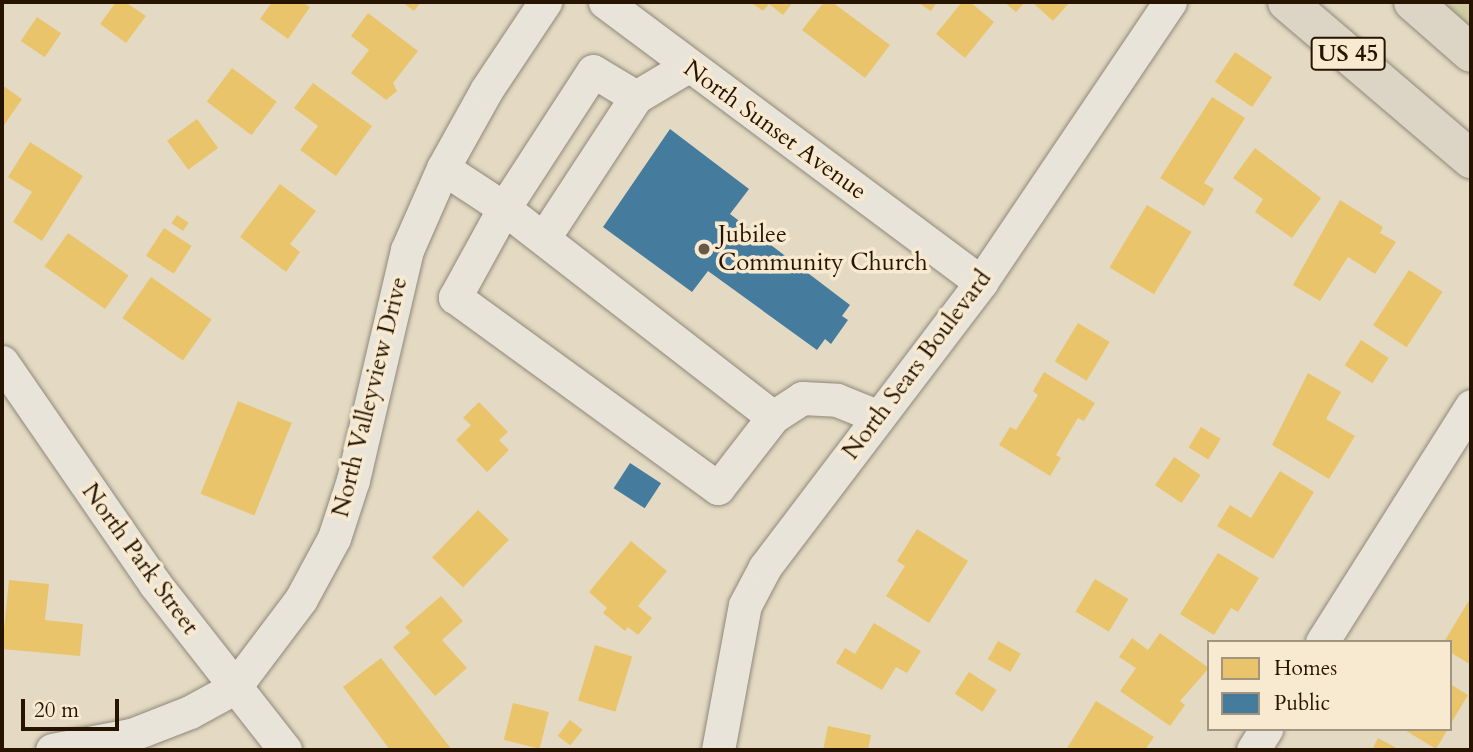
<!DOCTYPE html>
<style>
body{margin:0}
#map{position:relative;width:1473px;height:752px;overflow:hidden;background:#e4dac3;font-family:Cardo,serif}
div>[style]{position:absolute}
.green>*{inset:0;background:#d0cca4}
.homes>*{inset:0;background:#e9c46a;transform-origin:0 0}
.public>*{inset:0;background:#457b9d;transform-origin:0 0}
.roads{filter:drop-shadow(0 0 2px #908879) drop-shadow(0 0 2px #908879)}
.minor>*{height:33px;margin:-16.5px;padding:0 16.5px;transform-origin:16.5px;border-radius:16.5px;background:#e9e4d9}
.major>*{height:38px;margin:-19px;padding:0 19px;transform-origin:19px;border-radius:19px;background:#dcd4c4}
.dots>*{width:19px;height:19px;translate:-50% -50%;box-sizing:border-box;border:4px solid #f7ead0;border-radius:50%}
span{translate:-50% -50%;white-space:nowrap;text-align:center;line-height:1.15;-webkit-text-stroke:7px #f7ead0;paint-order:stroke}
.shield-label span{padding:2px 5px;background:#f7ead0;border:2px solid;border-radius:5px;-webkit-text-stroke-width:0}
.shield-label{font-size:23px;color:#261401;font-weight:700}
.street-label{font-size:24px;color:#261401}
.poi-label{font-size:24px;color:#261401}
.left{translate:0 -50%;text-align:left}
.frame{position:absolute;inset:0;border:4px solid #261401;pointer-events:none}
.legend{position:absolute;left:1207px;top:640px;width:245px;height:91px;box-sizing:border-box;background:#f7ead0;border:2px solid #a3947d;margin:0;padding:9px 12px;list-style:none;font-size:21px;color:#261401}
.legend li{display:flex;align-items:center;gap:14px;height:35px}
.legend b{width:35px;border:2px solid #a3947d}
.scale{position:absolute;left:21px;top:699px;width:98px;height:32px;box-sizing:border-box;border:4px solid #261401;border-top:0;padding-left:9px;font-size:21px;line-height:24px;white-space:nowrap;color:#261401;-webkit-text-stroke:5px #f7ead0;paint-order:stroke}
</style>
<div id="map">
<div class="green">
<div style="clip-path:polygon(1420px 2px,1471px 2px,1471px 46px)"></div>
</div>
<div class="homes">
<div style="clip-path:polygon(116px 2px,125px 2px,146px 16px,126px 43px,100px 24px)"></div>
<div style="clip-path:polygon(272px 2px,302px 2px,310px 7px,288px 39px,260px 19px)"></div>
<div style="clip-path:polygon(402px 2px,421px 2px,414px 11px)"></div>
<div style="clip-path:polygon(750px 2px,793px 2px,783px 15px,769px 4px,763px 11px)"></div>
<div style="clip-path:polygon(824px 2px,832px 2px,890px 45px,865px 78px,802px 30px)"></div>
<div style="clip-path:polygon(917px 2px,937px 2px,931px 11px)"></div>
<div style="clip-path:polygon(962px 2px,970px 2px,994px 22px,965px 58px,936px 34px)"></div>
<div style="clip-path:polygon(1004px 2px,1025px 2px,1016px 12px)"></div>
<div style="clip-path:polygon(1032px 2px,1070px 2px,1053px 21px)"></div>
<div style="clip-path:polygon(368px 13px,418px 51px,393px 83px,397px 91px,386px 100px,351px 73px,369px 50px,351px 36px)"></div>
<div style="left:37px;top:17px;width:29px;height:29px;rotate:34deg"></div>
<div style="left:1235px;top:52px;width:45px;height:36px;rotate:34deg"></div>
<div style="left:232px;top:68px;width:56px;height:42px;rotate:37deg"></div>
<div style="clip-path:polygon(313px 83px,372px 126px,336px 176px,300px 150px,318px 126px,294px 108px)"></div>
<div style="clip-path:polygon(2px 85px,22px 99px,2px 128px)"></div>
<div style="clip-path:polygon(1212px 97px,1245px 118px,1204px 183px,1214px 189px,1204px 206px,1160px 178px)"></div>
<div style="left:197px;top:119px;width:36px;height:37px;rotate:54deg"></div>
<div style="clip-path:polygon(30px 142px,83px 176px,42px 241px,13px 222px,32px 192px,8px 177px)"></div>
<div style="clip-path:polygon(1255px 148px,1321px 198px,1292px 238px,1255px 212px,1263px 199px,1233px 178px)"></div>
<div style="clip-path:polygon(280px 184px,316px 211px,290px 244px,300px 252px,286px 272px,240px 237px)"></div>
<div style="clip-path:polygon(1340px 200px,1383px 227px,1380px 233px,1396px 242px,1375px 274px,1348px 257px,1320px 301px,1293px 285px)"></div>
<div style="left:1147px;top:205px;width:52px;height:73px;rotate:31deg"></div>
<div style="left:177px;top:215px;width:14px;height:10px;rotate:34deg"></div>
<div style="left:164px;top:228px;width:33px;height:33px;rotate:33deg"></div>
<div style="left:68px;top:233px;width:74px;height:41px;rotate:35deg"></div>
<div style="left:1409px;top:270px;width:40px;height:66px;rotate:33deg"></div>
<div style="left:151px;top:277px;width:74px;height:50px;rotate:35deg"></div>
<div style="left:1078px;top:323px;width:37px;height:45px;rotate:31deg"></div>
<div style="left:1361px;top:340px;width:33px;height:30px;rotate:33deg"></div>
<div style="clip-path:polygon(1044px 372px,1095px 403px,1084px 421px,1078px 418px,1056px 455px,1061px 458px,1050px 476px,999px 445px,1010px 427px,1016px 430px,1038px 395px,1033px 391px)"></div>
<div style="clip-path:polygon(1308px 373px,1341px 392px,1326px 419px,1355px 436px,1329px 479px,1272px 445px)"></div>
<div style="left:238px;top:401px;width:58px;height:100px;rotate:22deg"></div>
<div style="clip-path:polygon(479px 402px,508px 432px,499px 440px,509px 450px,487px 472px,456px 440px,471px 425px,463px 418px)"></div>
<div style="left:1201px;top:427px;width:23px;height:24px;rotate:31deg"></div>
<div style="left:1174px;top:457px;width:32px;height:34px;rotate:34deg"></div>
<div style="clip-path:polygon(1280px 471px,1314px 492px,1273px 559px,1217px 526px,1230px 505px,1251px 518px)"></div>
<div style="left:478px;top:510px;width:43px;height:66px;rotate:44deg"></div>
<div style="clip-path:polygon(917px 529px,968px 561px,929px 623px,886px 596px,905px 566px,897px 561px)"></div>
<div style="clip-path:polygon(631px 541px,667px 571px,638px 606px,652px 618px,638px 635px,628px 627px,625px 631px,603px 613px,607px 608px,589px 592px)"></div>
<div style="clip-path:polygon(1218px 553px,1259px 578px,1238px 612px,1231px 608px,1214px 635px,1180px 614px)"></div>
<div style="left:1095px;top:579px;width:39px;height:38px;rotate:31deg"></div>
<div style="clip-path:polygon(9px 580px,49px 584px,45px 620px,83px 624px,80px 656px,2px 649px)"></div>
<div style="clip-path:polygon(441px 596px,463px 621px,442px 640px,467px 668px,435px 696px,393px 647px,410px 633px,405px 627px)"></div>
<div style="clip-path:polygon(1471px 597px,1471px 665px,1450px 652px,1450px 642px,1444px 642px)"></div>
<div style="clip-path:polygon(874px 623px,921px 651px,907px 673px,896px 667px,882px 690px,836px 663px,845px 648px,855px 654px)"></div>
<div style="clip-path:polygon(1160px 633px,1209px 668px,1180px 701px,1185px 705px,1170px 726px,1120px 691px,1136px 668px,1119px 657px,1132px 638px,1148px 650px)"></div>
<div style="left:998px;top:641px;width:26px;height:21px;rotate:29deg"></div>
<div style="left:595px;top:645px;width:39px;height:58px;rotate:17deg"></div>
<div style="clip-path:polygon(381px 658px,452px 750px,390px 750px,343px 687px)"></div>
<div style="left:969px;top:672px;width:33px;height:26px;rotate:33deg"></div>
<div style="clip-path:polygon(1450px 684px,1468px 695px,1450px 725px)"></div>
<div style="clip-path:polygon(1096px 701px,1154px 737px,1145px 750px,1066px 750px)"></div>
<div style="left:513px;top:703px;width:37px;height:38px;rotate:14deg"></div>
<div style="left:570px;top:720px;width:16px;height:20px;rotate:38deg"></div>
<div style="clip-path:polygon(828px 726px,871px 735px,868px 750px,823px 750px)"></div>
<div style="clip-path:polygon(1403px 729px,1448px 729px,1436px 749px)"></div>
<div style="clip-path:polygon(1378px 738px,1400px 750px,1372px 750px)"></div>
</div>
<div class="public">
<div style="clip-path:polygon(670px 129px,749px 189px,730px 214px,850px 305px,842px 316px,848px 320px,831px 344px,825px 339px,817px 350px,708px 271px,692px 292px,603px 227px)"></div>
<div style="left:630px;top:463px;width:37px;height:30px;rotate:33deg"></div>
</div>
<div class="roads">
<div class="minor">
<div style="left:605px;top:2px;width:469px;rotate:36.7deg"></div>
<div style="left:443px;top:168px;width:73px;rotate:33.3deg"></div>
<div style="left:504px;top:208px;width:163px;rotate:-57deg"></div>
<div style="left:593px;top:71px;width:50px;rotate:31.2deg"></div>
<div style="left:636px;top:97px;width:61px;rotate:-30.8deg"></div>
<div style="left:545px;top:236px;width:166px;rotate:-56.8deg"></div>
<div style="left:2px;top:362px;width:270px;rotate:55.4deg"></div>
<div style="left:155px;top:584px;width:211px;rotate:51.9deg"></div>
<div style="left:773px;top:417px;width:341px;rotate:-142.2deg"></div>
<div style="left:504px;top:208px;width:102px;rotate:118.8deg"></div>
<div style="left:455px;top:297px;width:325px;rotate:36deg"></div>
<div style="left:718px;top:488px;width:90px;rotate:-52.2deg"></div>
<div style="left:773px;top:417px;width:35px;rotate:-33deg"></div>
<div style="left:802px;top:398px;width:35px;rotate:3deg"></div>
<div style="left:837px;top:400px;width:45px;rotate:22deg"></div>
<div style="left:1322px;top:642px;width:279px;rotate:-57.7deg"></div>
<div style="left:52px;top:750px;width:80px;rotate:-10.8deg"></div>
<div style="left:131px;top:735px;width:63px;rotate:-21.3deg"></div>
<div style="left:190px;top:712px;width:50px;rotate:-28.6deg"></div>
<div style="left:234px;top:688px;width:111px;rotate:-53deg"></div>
<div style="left:301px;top:599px;width:69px;rotate:-61.6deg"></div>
<div style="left:334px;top:538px;width:61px;rotate:-71.9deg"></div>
<div style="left:353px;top:480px;width:236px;rotate:-76.8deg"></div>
<div style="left:407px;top:250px;width:90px;rotate:-66.3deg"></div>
<div style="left:443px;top:168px;width:90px;rotate:-60.9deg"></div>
<div style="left:487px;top:89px;width:105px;rotate:-56.3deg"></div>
<div style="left:718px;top:750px;width:147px;rotate:-79.5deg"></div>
<div style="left:745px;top:605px;width:43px;rotate:-62.2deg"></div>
<div style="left:765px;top:567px;width:358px;rotate:-52.8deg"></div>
<div style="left:981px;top:282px;width:338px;rotate:-56deg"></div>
<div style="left:1253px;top:750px;width:25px;rotate:-58deg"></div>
</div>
<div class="major">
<div style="left:1287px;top:2px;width:242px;rotate:40.5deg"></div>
<div style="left:1413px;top:2px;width:77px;rotate:41.3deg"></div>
</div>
</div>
<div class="dots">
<div style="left:704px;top:249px;background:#685945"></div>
</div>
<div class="shield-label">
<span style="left:1348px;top:54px">US 45</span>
</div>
<div class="street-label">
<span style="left:775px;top:130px;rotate:36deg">North Sunset Avenue</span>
<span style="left:917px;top:365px;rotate:-53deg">North Sears Boulevard</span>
<span style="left:370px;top:397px;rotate:-76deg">North Valleyview Drive</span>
<span style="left:140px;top:559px;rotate:54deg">North Park Street</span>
</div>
<div class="poi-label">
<span class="left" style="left:718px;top:249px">Jubilee<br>Community Church</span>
</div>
<div class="frame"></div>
<ul class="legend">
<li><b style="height:19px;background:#e9c46a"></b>Homes</li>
<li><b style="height:19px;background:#457b9d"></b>Public</li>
</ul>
<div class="scale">20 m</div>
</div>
